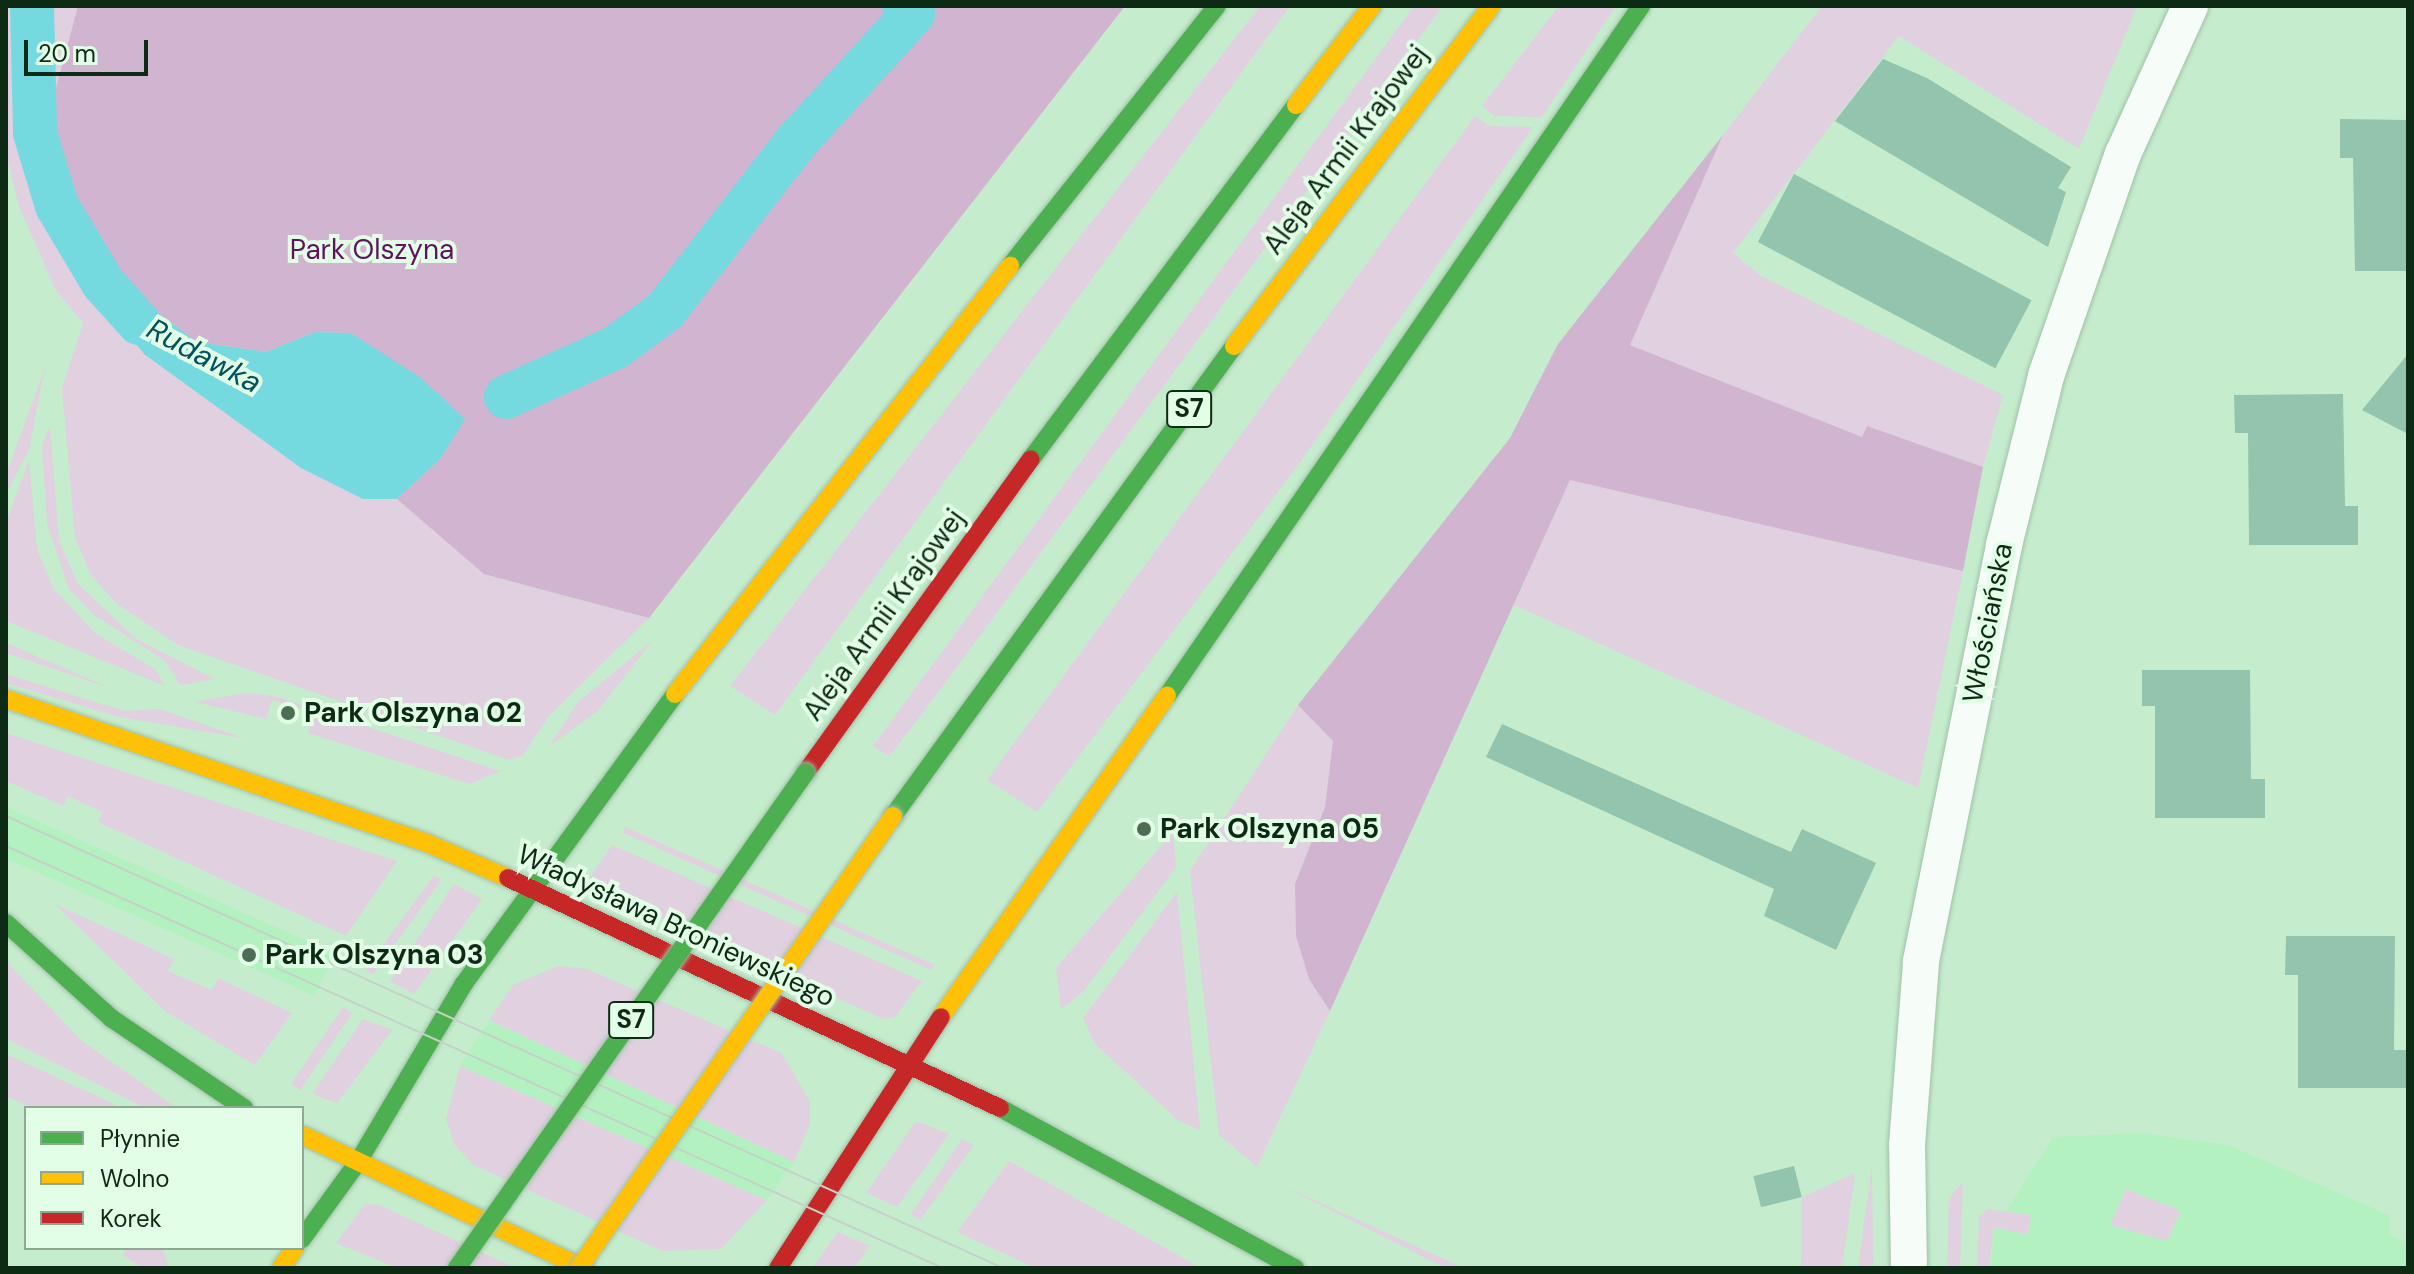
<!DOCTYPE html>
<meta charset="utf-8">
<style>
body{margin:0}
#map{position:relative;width:2414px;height:1274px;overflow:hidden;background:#c5edcd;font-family:"DM Sans",sans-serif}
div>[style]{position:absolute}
.built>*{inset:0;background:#b3f1c0;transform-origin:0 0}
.green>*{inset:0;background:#e0d0e0;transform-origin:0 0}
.forest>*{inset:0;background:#d1b4d0}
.water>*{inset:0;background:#74dadf}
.canal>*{height:44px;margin:-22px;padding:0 22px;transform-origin:22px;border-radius:22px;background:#74dadf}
.building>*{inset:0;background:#93c4ad;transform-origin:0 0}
.roads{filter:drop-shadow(0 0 2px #a1c0a8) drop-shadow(0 0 2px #a1c0a8)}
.street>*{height:36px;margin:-18px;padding:0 18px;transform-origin:18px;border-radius:18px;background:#f6fcf8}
.fast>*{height:18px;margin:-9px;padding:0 9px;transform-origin:9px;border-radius:9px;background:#4caf50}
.slow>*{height:18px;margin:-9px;padding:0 9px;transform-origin:9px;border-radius:9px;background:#ffc107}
.jam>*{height:18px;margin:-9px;padding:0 9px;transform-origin:9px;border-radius:9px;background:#c62828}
.tram>*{height:2px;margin:-1px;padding:0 1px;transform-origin:1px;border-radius:1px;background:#c5d1c8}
.bridges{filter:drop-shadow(0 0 2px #a1c0a8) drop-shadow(0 0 2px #a1c0a8)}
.fast-bridge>*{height:18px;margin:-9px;padding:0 9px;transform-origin:9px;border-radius:9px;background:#4caf50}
.slow-bridge>*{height:18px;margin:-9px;padding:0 9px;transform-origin:9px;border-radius:9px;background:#ffc107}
.dots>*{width:22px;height:22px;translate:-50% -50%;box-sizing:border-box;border:4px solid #e2fee7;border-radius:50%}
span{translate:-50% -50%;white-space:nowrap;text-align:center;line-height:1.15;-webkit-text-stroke:8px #e2fee7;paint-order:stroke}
.shield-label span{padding:2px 6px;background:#e2fee7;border:2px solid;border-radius:6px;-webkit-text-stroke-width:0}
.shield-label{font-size:26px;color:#0d2a15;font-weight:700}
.street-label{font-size:28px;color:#0d2a15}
.park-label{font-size:28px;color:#60135c}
.poi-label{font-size:28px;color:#0d2a15;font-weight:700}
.left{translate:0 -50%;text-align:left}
.water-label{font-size:30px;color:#02525d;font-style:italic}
.frame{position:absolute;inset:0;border:8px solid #0d2a15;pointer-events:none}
.legend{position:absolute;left:24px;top:1106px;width:280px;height:144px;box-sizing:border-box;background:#e2fee7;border:2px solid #8da993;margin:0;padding:10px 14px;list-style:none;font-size:24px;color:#0d2a15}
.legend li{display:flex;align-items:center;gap:16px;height:40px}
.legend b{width:40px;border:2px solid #8da993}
.scale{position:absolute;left:24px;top:40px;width:124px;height:36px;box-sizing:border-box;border:4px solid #0d2a15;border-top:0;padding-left:10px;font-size:24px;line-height:28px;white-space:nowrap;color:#0d2a15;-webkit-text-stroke:6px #e2fee7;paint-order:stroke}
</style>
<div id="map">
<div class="built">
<div style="left:6px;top:807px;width:359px;height:47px;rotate:24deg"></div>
<div style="clip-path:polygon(489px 1020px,794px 1162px,767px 1200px,460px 1066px)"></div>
<div style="clip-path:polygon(2141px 1133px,2228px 1145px,2389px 1215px,2390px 1235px,2408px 1243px,2408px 1268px,1990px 1268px,1994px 1231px,2053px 1137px)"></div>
</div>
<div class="green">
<div style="clip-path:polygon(6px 6px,1023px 6px,484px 574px,649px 618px,549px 716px,522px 756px,509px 760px,178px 645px,116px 603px,91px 575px,75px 538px,62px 388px,83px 323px,55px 289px,18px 204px,6px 152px)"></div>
<div style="clip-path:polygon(1260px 6px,1290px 6px,775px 715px,730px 686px)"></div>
<div style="clip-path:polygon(1414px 6px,1443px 6px,923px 713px,889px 756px,873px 746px)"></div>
<div style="clip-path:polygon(1559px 6px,1616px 6px,1542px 117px,1494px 116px,1482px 106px)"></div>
<div style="clip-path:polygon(1822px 6px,2137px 6px,2079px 149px,1899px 36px,1733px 253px,1761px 276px,2003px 395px,1983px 467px,1868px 427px,1863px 438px,1630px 345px,1723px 135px)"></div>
<div style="clip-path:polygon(1475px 116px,1489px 126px,1533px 127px,1301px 461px,1037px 812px,987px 780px)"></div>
<div style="clip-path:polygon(45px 368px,29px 449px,6px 494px,6px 475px)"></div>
<div style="clip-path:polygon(50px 426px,59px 541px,78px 584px,136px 639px,215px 679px,180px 685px,165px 661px,94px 615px,69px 589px,47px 524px,42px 445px)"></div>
<div style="clip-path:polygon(29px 461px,37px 549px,53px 588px,95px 633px,155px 669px,165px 686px,6px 621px,6px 522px)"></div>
<div style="clip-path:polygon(1570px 479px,1963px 571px,1918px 788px,1514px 605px)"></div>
<div style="clip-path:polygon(653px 640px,597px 712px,549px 746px,578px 702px)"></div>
<div style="clip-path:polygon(6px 643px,110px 688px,6px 653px)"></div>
<div style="clip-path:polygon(6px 674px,124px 711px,159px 709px,243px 738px,119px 717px,6px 683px)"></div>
<div style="clip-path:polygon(246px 693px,275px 696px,500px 771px,470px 784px,308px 733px,314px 712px,272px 700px,266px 719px,195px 702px)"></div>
<div style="clip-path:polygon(1298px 705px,1333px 741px,1325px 807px,1295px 884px,1296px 936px,1309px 979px,1330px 1011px,1257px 1167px,1219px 1135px,1190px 871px)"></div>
<div style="clip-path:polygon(6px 733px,397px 861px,346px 936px,98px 822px,102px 812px,68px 796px,63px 806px,6px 781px)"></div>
<div style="left:625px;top:827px;width:338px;height:6px;rotate:24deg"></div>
<div style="clip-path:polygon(1173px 832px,1176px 867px,1084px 991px,1061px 1009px,1056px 968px)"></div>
<div style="clip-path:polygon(612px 845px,922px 981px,895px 1017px,883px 1019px,594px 888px,590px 877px)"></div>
<div style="left:434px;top:875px;width:9px;height:117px;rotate:36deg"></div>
<div style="clip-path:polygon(454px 884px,482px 899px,414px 994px,390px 981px)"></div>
<div style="clip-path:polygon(1177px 892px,1200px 1130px,1179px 1121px,1095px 1044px,1083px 1018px)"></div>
<div style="clip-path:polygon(55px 904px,174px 959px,168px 971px,212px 990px,218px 978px,292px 1013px,255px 1065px,165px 1011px)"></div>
<div style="clip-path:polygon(6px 961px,82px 1041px,177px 1108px,145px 1108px,6px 1039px)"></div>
<div style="clip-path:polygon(558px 966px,587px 969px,781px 1053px,810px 1101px,810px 1124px,794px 1162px,489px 1020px,513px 985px)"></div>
<div style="left:343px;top:1007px;width:11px;height:93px;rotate:34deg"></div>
<div style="clip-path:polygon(363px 1019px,392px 1030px,337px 1103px,312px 1094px)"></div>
<div style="clip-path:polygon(6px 1054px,110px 1102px,120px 1108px,33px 1108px,6px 1096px)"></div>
<div style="clip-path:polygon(460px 1066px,767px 1200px,721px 1249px,662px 1251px,473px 1165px,454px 1144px,446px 1119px)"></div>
<div style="clip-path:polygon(916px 1121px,949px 1134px,897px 1207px,866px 1193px)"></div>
<div style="clip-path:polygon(962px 1139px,974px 1145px,920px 1220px,911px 1214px)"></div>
<div style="clip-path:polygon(1009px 1161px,1201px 1268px,1035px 1268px,957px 1232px)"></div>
<div style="clip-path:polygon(1872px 1165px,1873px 1268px,1858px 1268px)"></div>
<div style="clip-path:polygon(1855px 1173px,1842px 1268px,1801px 1268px,1802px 1197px)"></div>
<div style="clip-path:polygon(1963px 1182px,1960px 1268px,1947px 1268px,1949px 1198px)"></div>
<div style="clip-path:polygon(1279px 1184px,1464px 1268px,1445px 1268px)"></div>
<div style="clip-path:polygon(2126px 1189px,2181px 1211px,2167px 1241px,2110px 1225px)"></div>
<div style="clip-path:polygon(365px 1204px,379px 1205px,516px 1268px,397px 1268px,336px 1243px)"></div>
<div style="clip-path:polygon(1988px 1209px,2031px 1215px,2028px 1234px,1994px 1228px,1989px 1268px,1977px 1268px,1979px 1216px)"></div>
<div style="clip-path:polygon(838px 1232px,870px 1246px,854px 1268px,812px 1268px)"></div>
<div style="clip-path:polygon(127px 1248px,162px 1248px,169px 1268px,142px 1268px,123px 1255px)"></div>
</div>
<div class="forest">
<div style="clip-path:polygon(78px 6px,1125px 6px,649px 618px,484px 574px,397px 499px,440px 459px,381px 354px,351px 333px,315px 332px,266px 352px,197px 342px,106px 274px,50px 162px,50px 110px)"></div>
<div style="clip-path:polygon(1723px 135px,1630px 345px,1862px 437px,1867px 426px,1983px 467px,1963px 571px,1570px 480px,1330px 1011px,1309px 979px,1296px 936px,1295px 884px,1325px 807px,1333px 741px,1298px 705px,1510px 438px,1558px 344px)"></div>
</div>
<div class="water">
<div style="clip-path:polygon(106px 274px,197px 342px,266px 352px,315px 332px,351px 333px,421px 378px,465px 419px,440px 459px,397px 499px,363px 499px,301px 468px,144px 354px,103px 302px,97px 282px)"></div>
</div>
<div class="canal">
<div style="left:32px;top:6px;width:127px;rotate:88.6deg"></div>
<div style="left:35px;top:133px;width:76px;rotate:73.2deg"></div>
<div style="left:57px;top:206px;width:90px;rotate:59.1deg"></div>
<div style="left:103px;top:283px;width:54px;rotate:48deg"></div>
<div style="left:506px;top:397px;width:121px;rotate:-24.4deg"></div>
<div style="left:616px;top:347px;width:61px;rotate:-36.3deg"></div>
<div style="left:665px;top:311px;width:214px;rotate:-52.2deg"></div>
<div style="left:796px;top:142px;width:173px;rotate:-47.6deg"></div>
<div style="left:913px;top:14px;width:12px;rotate:-138deg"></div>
</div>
<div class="building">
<div style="clip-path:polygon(1883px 59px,1927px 78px,2071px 167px,2058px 188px,2066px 192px,2048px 247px,1835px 121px)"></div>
<div style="clip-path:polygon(2340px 119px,2408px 120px,2408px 271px,2355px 271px,2353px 158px,2340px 158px)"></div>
<div style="left:1794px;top:174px;width:269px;height:77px;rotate:28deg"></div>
<div style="clip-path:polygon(2408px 354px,2408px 434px,2362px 410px)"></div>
<div style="clip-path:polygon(2343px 394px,2345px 506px,2358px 506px,2358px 545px,2249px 545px,2248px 433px,2235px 433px,2234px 395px)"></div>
<div style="clip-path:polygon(2142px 670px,2250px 670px,2251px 779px,2265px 779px,2265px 818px,2155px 818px,2155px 706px,2142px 706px)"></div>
<div style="clip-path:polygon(1502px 724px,1791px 852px,1802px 829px,1876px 863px,1836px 950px,1764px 916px,1774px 889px,1486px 757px)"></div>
<div style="clip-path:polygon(2286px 936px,2395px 936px,2394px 1050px,2408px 1050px,2408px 1088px,2298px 1088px,2298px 975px,2285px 975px)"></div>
<div style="left:1794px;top:1166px;width:32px;height:42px;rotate:76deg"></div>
</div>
<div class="roads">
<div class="street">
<div style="left:1909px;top:1268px;width:123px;rotate:-90.9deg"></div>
<div style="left:1907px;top:1145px;width:185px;rotate:-85.6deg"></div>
<div style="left:1921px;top:961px;width:424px;rotate:-78.7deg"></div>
<div style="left:2004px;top:545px;width:177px;rotate:-76deg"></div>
<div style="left:2047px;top:373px;width:232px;rotate:-70.9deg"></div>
<div style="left:2123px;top:154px;width:162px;rotate:-65.6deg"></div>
</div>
<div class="fast">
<div style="left:1010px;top:266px;width:332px;rotate:-51.5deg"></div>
<div style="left:1031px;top:459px;width:442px;rotate:-53.2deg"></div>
<div style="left:1167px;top:696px;width:837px;rotate:-55.51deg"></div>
<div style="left:893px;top:816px;width:581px;rotate:-54.04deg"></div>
<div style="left:6px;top:923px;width:142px;rotate:42.1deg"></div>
<div style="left:111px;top:1018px;width:161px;rotate:34.1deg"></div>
<div style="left:1000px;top:1108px;width:336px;rotate:28.5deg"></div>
<div style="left:302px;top:1239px;width:95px;rotate:-54deg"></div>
<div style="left:358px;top:1162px;width:206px;rotate:-59.3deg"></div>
<div style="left:463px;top:985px;width:360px;rotate:-53.9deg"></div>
</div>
<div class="slow">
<div style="left:1296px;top:105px;width:125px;rotate:-52.5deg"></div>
<div style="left:1234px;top:346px;width:426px;rotate:-52.9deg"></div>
<div style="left:675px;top:694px;width:544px;rotate:-51.95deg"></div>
<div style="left:6px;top:699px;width:445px;rotate:18.9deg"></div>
<div style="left:427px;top:843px;width:88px;rotate:23.4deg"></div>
<div style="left:941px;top:1017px;width:393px;rotate:-54.9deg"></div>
<div style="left:302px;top:1135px;width:312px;rotate:25.3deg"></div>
<div style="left:281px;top:1268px;width:24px;rotate:-55deg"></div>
</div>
<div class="jam">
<div style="left:806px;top:772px;width:385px;rotate:-54.3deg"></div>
<div style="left:508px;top:878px;width:543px;rotate:25.06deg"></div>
<div style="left:778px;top:1268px;width:299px;rotate:-57deg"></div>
</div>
</div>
<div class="tram">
<div style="left:6px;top:816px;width:1095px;rotate:24.39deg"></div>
<div style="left:6px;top:846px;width:1028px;rotate:24.25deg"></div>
</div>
<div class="bridges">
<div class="fast-bridge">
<div style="left:457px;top:1268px;width:606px;rotate:-54.87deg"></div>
</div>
<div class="slow-bridge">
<div style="left:579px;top:1268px;width:550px;rotate:-55.21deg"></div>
</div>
</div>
<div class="dots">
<div style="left:288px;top:713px;background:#4d6e55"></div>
<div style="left:1144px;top:829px;background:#4d6e55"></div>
<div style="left:249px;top:955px;background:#4d6e55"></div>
</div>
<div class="shield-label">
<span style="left:1189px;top:409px">S7</span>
<span style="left:631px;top:1020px">S7</span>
</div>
<div class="street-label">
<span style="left:1346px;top:150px;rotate:-53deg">Aleja Armii Krajowej</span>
<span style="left:884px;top:615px;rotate:-54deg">Aleja Armii Krajowej</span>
<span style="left:1988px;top:623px;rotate:-79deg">Włościańska</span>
<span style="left:676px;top:926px;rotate:25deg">Władysława Broniewskiego</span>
</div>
<div class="park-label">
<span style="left:372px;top:250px">Park Olszyna</span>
</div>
<div class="poi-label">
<span class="left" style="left:304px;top:713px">Park Olszyna 02</span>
<span class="left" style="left:1160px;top:829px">Park Olszyna 05</span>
<span class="left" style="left:265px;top:955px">Park Olszyna 03</span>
</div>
<div class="water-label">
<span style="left:204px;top:356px;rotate:28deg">Rudawka</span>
</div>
<div class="frame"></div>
<ul class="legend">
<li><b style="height:10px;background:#4caf50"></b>Płynnie</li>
<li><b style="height:10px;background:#ffc107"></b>Wolno</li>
<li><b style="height:10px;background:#c62828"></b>Korek</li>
</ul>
<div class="scale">20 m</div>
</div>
